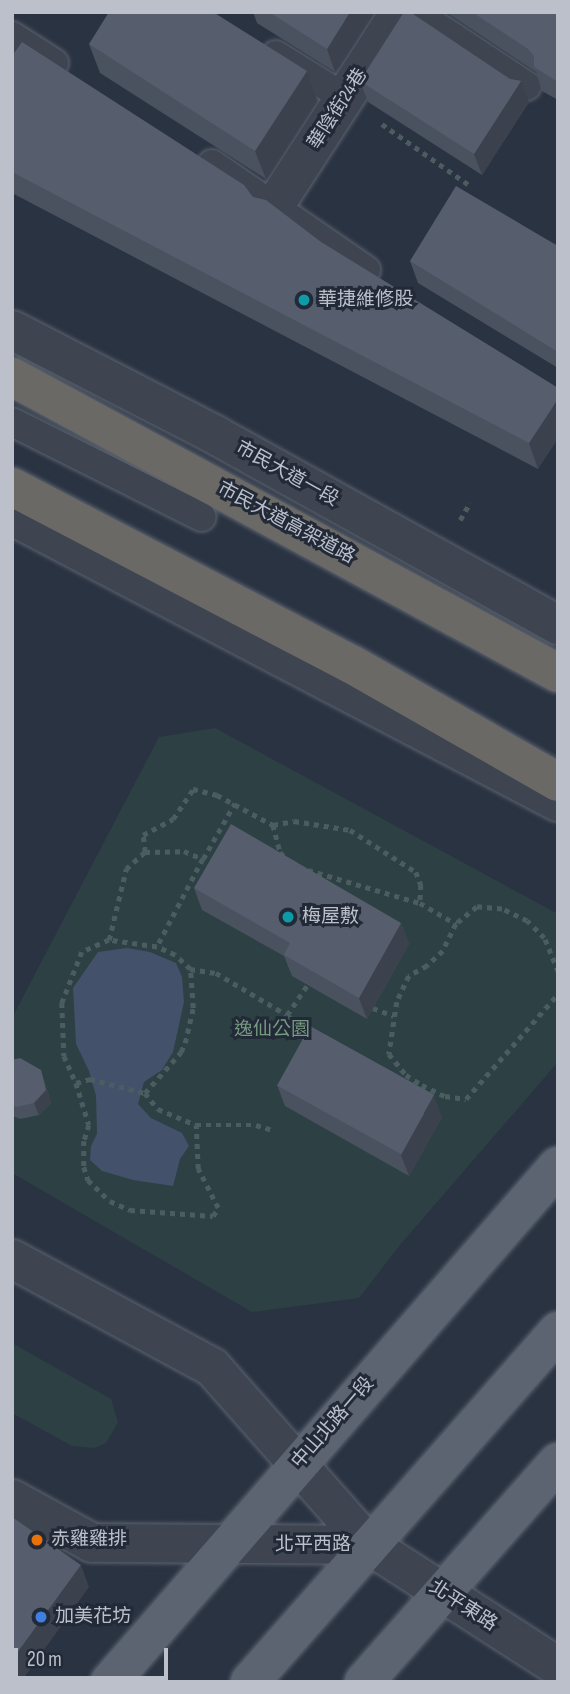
<!DOCTYPE html>
<meta charset="utf-8">
<style>
body{margin:0}
#map{position:relative;width:570px;height:1694px;overflow:hidden;background:#2a3342;font-family:"Sofia Sans Condensed","Noto Sans TC",sans-serif}
div>[style]{position:absolute}
.green>*{inset:0;background:#2d4044}
.water>*{inset:0;background:#44516a}
.path>*{height:4.5px;margin-top:-2.25px;transform-origin:0;background:repeating-linear-gradient(90deg,#4c5d61 0 5px,transparent 0 10px)}
.roads{filter:drop-shadow(0 0 2px #5c636f) drop-shadow(0 0 2px #5c636f)}
.service>*{height:28px;margin:-14px;padding:0 14px;transform-origin:14px;border-radius:14px;background:#3e4551}
.minor>*{height:38px;margin:-19px;padding:0 19px;transform-origin:19px;border-radius:19px;background:#3e4551}
.tertiary>*{height:38px;margin:-19px;padding:0 19px;transform-origin:19px;border-radius:19px;background:#3e4551}
.primary>*{height:38px;margin:-19px;padding:0 19px;transform-origin:19px;border-radius:19px;background:#5d6471}
.trunk>*{height:38px;margin:-19px;padding:0 19px;transform-origin:19px;border-radius:19px;background:#6a6966}
.wall>*{inset:0;background:#4a515f}
.shaded-wall>*{inset:0;background:#3c424d}
.building>*{inset:0;background:#565e6e;transform-origin:0 0}
.dots>*{width:19px;height:19px;translate:-50% -50%;box-sizing:border-box;border:4px solid #232a37;border-radius:50%}
span{translate:-50% -50%;white-space:nowrap;text-align:center;line-height:1.15;-webkit-text-stroke:6px #232a37;paint-order:stroke}
.street-label{font-size:19px;color:#bbc0cb}
.poi-label{font-size:19px;color:#bbc0cb}
.left{translate:0 -50%;text-align:left}
.park-label{font-size:19px;color:#759a80}
.frame{position:absolute;inset:0;border:14px solid #bbc0cb;pointer-events:none}
.scale{position:absolute;left:14px;top:1648px;width:154px;height:32px;box-sizing:border-box;border:4px solid #bbc0cb;border-top:0;padding-left:9px;font-size:21px;line-height:24px;white-space:nowrap;color:#bbc0cb;-webkit-text-stroke:5px #232a37;paint-order:stroke}
</style>
<div id="map">
<div class="green">
<div style="clip-path:polygon(215px 728px,558px 914px,558px 1062px,400px 1245px,359px 1298px,252px 1312px,12px 1173px,12px 1018px,159px 737px)"></div>
<div style="clip-path:polygon(12px 1343px,111px 1399px,118px 1422px,106px 1443px,95px 1448px,72px 1446px,12px 1413px)"></div>
</div>
<div class="water">
<div style="clip-path:polygon(127px 948px,150px 952px,176px 963px,182px 977px,184px 1002px,173px 1052px,162px 1070px,144px 1082px,138px 1104px,151px 1118px,182px 1133px,189px 1146px,180px 1159px,173px 1186px,133px 1180px,102px 1171px,90px 1160px,91px 1146px,97px 1134px,96px 1096px,89px 1071px,76px 1044px,73px 988px,98px 952px)"></div>
</div>
<div class="path">
<div style="left:382px;top:124px;width:106px;rotate:35deg"></div>
<div style="left:460px;top:520px;width:20px;rotate:-60deg"></div>
<div style="left:273px;top:825px;width:21px;rotate:-11deg"></div>
<div style="left:294px;top:821px;width:57px;rotate:9.1deg"></div>
<div style="left:350px;top:830px;width:78px;rotate:32.5deg"></div>
<div style="left:416px;top:872px;width:14px;rotate:69deg"></div>
<div style="left:421px;top:885px;width:18px;rotate:93deg"></div>
<div style="left:145px;top:852px;width:17px;rotate:-97deg"></div>
<div style="left:143px;top:835px;width:34px;rotate:-28deg"></div>
<div style="left:173px;top:819px;width:36px;rotate:-56deg"></div>
<div style="left:193px;top:789px;width:25px;rotate:14deg"></div>
<div style="left:217px;top:795px;width:64px;rotate:28.2deg"></div>
<div style="left:273px;top:825px;width:28px;rotate:75deg"></div>
<div style="left:280px;top:852px;width:8px;rotate:45deg"></div>
<div style="left:203px;top:859px;width:64px;rotate:-60.3deg"></div>
<div style="left:308px;top:870px;width:117px;rotate:16.4deg"></div>
<div style="left:420px;top:903px;width:42px;rotate:30.3deg"></div>
<div style="left:109px;top:940px;width:73px;rotate:-76.5deg"></div>
<div style="left:126px;top:869px;width:25px;rotate:-42deg"></div>
<div style="left:145px;top:852px;width:39px;rotate:-1deg"></div>
<div style="left:184px;top:851px;width:21px;rotate:23deg"></div>
<div style="left:203px;top:859px;width:99px;rotate:117.6deg"></div>
<div style="left:190px;top:969px;width:26px;rotate:9deg"></div>
<div style="left:216px;top:973px;width:82px;rotate:30.6deg"></div>
<div style="left:287px;top:1015px;width:30px;rotate:40deg"></div>
<div style="left:558px;top:972px;width:37px;rotate:-112deg"></div>
<div style="left:544px;top:938px;width:24px;rotate:-135deg"></div>
<div style="left:527px;top:921px;width:28px;rotate:-154deg"></div>
<div style="left:502px;top:909px;width:25px;rotate:-175deg"></div>
<div style="left:477px;top:907px;width:27px;rotate:141deg"></div>
<div style="left:456px;top:924px;width:30px;rotate:116deg"></div>
<div style="left:443px;top:951px;width:22px;rotate:137deg"></div>
<div style="left:427px;top:966px;width:21px;rotate:151deg"></div>
<div style="left:409px;top:976px;width:29px;rotate:115deg"></div>
<div style="left:397px;top:1002px;width:53px;rotate:98.7deg"></div>
<div style="left:389px;top:1054px;width:27px;rotate:51deg"></div>
<div style="left:406px;top:1075px;width:19px;rotate:32deg"></div>
<div style="left:422px;top:1085px;width:25px;rotate:26deg"></div>
<div style="left:445px;top:1096px;width:21px;rotate:8deg"></div>
<div style="left:466px;top:1099px;width:140px;rotate:-48.8deg"></div>
<div style="left:373px;top:1008px;width:22px;rotate:21deg"></div>
<div style="left:287px;top:1015px;width:36px;rotate:-56deg"></div>
<div style="left:76px;top:1083px;width:44px;rotate:72.8deg"></div>
<div style="left:89px;top:1125px;width:17px;rotate:107deg"></div>
<div style="left:84px;top:1141px;width:26px;rotate:90deg"></div>
<div style="left:84px;top:1167px;width:14px;rotate:73deg"></div>
<div style="left:88px;top:1180px;width:30px;rotate:44deg"></div>
<div style="left:110px;top:1201px;width:22px;rotate:24deg"></div>
<div style="left:130px;top:1210px;width:83px;rotate:4.1deg"></div>
<div style="left:213px;top:1216px;width:9px;rotate:-58deg"></div>
<div style="left:218px;top:1208px;width:44px;rotate:-117.1deg"></div>
<div style="left:198px;top:1169px;width:44px;rotate:-92.6deg"></div>
<div style="left:145px;top:1093px;width:55px;rotate:-48.7deg"></div>
<div style="left:181px;top:1052px;width:10px;rotate:-66deg"></div>
<div style="left:185px;top:1043px;width:36px;rotate:-77deg"></div>
<div style="left:193px;top:1008px;width:39px;rotate:-94deg"></div>
<div style="left:190px;top:969px;width:21px;rotate:-137deg"></div>
<div style="left:175px;top:955px;width:20px;rotate:-156deg"></div>
<div style="left:157px;top:947px;width:49px;rotate:-171.7deg"></div>
<div style="left:109px;top:940px;width:30px;rotate:156deg"></div>
<div style="left:82px;top:952px;width:55px;rotate:111.4deg"></div>
<div style="left:62px;top:1003px;width:53px;rotate:87.8deg"></div>
<div style="left:64px;top:1056px;width:30px;rotate:66deg"></div>
<div style="left:76px;top:1083px;width:15px;rotate:-16deg"></div>
<div style="left:90px;top:1079px;width:57px;rotate:14.3deg"></div>
<div style="left:145px;top:1093px;width:21px;rotate:51deg"></div>
<div style="left:158px;top:1109px;width:41px;rotate:22.8deg"></div>
<div style="left:196px;top:1125px;width:60px"></div>
<div style="left:256px;top:1125px;width:17px;rotate:17deg"></div>
</div>
<div class="roads">
<div class="service">
<div style="left:415px;top:12px;width:134px;rotate:33.5deg"></div>
<div style="left:12px;top:36px;width:50px;rotate:32.7deg"></div>
<div style="left:276px;top:55px;width:81px;rotate:31.9deg"></div>
<div style="left:212px;top:164px;width:187px;rotate:34.5deg"></div>
<div style="left:12px;top:422px;width:212px;rotate:26.6deg"></div>
</div>
<div class="minor">
<div style="left:275px;top:205px;width:230px;rotate:-57.1deg"></div>
<div style="left:12px;top:1259px;width:227px;rotate:28.4deg"></div>
<div style="left:212px;top:1367px;width:237px;rotate:48.6deg"></div>
<div style="left:12px;top:1499px;width:91px;rotate:28.8deg"></div>
<div style="left:92px;top:1543px;width:277px;rotate:0.4deg"></div>
</div>
<div class="tertiary">
<div style="left:12px;top:330px;width:231px;rotate:27.3deg"></div>
<div style="left:217px;top:436px;width:390px;rotate:29deg"></div>
<div style="left:12px;top:516px;width:616px;rotate:27.65deg"></div>
<div style="left:369px;top:1545px;width:225px;rotate:32.8deg"></div>
</div>
<div class="primary">
<div style="left:110px;top:1682px;width:683px;rotate:-49.03deg"></div>
<div style="left:250px;top:1682px;width:467px;rotate:-48.7deg"></div>
<div style="left:364px;top:1682px;width:293px;rotate:-48.6deg"></div>
</div>
<div class="trunk">
<div style="left:12px;top:377px;width:621px;rotate:28.46deg"></div>
<div style="left:12px;top:487px;width:382px;rotate:27.6deg"></div>
<div style="left:351px;top:664px;width:238px;rotate:29.7deg"></div>
</div>
</div>
<div class="wall">
<div style="clip-path:polygon(253px 12px,374px 12px,335px 72px,257px 23px)"></div>
<div style="clip-path:polygon(446px 12px,558px 12px,558px 100px,542px 91px,536px 72px)"></div>
<div style="clip-path:polygon(89px 44px,307px 71px,317px 100px,266px 179px,100px 73px)"></div>
<div style="clip-path:polygon(12px 56px,253px 197px,321px 242px,558px 388px,538px 469px,12px 193px)"></div>
<div style="clip-path:polygon(510px 79px,521px 81px,529px 102px,482px 175px,368px 102px,360px 81px)"></div>
<div style="clip-path:polygon(558px 246px,558px 368px,418px 283px,410px 261px)"></div>
<div style="clip-path:polygon(194px 888px,401px 923px,409px 944px,367px 1019px,292px 976px,284px 956px,202px 910px)"></div>
<div style="clip-path:polygon(12px 1060px,41px 1070px,51px 1103px,39px 1115px,20px 1119px,12px 1116px)"></div>
<div style="clip-path:polygon(277px 1085px,442px 1117px,409px 1176px,285px 1106px)"></div>
</div>
<div class="shaded-wall">
<div style="clip-path:polygon(350px 12px,374px 12px,335px 72px,327px 49px)"></div>
<div style="clip-path:polygon(307px 71px,317px 100px,266px 179px,255px 151px)"></div>
<div style="clip-path:polygon(521px 81px,529px 102px,482px 175px,474px 154px)"></div>
<div style="clip-path:polygon(558px 399px,558px 439px,538px 469px,529px 443px)"></div>
<div style="clip-path:polygon(401px 923px,409px 944px,367px 1019px,359px 998px)"></div>
<div style="clip-path:polygon(41px 1070px,51px 1103px,39px 1115px,34px 1103px)"></div>
<div style="clip-path:polygon(434px 1096px,442px 1117px,409px 1176px,401px 1155px)"></div>
<div style="clip-path:polygon(81px 1565px,89px 1587px,21px 1682px,12px 1682px,12px 1660px)"></div>
</div>
<div class="building">
<div style="clip-path:polygon(109px 12px,213px 12px,307px 71px,255px 151px,89px 44px)"></div>
<div style="clip-path:polygon(269px 12px,350px 12px,327px 49px)"></div>
<div style="clip-path:polygon(404px 12px,410px 12px,510px 79px,521px 81px,474px 154px,360px 81px)"></div>
<div style="clip-path:polygon(472px 12px,558px 12px,558px 82px,534px 67px,534px 56px,528px 49px)"></div>
<div style="clip-path:polygon(22px 42px,244px 185px,253px 197px,266px 200px,321px 242px,558px 388px,558px 399px,529px 443px,12px 172px,12px 56px)"></div>
<div style="clip-path:polygon(456px 186px,558px 246px,558px 352px,410px 261px)"></div>
<div style="clip-path:polygon(231px 824px,401px 923px,359px 998px,284px 955px,290px 943px,194px 888px)"></div>
<div style="left:310px;top:1026px;width:142px;height:68px;rotate:29deg"></div>
<div style="clip-path:polygon(20px 1058px,41px 1070px,46px 1090px,34px 1103px,16px 1107px,12px 1105px,12px 1060px)"></div>
<div style="clip-path:polygon(12px 1517px,81px 1565px,12px 1660px)"></div>
</div>
<div class="dots">
<div style="left:304px;top:300px;background:#0f9aa8"></div>
<div style="left:288px;top:917px;background:#0f9aa8"></div>
<div style="left:37px;top:1540px;background:#e8710a"></div>
<div style="left:41px;top:1617px;background:#3f7fe0"></div>
</div>
<div class="street-label">
<span style="left:338px;top:109px;rotate:-57deg">華陰街24巷</span>
<span style="left:287px;top:474px;rotate:29deg">市民大道一段</span>
<span style="left:286px;top:523px;rotate:28deg">市民大道高架道路</span>
<span style="left:333px;top:1423px;rotate:-49deg">中山北路一段</span>
<span style="left:313px;top:1545px">北平西路</span>
<span style="left:463px;top:1606px;rotate:33deg">北平東路</span>
</div>
<div class="poi-label">
<span class="left" style="left:318px;top:300px">華捷維修股</span>
<span class="left" style="left:302px;top:917px">梅屋敷</span>
<span class="left" style="left:51px;top:1540px">赤雞雞排</span>
<span class="left" style="left:55px;top:1617px">加美花坊</span>
</div>
<div class="park-label">
<span style="left:272px;top:1030px">逸仙公園</span>
</div>
<div class="frame"></div>
<div class="scale">20 m</div>
</div>
